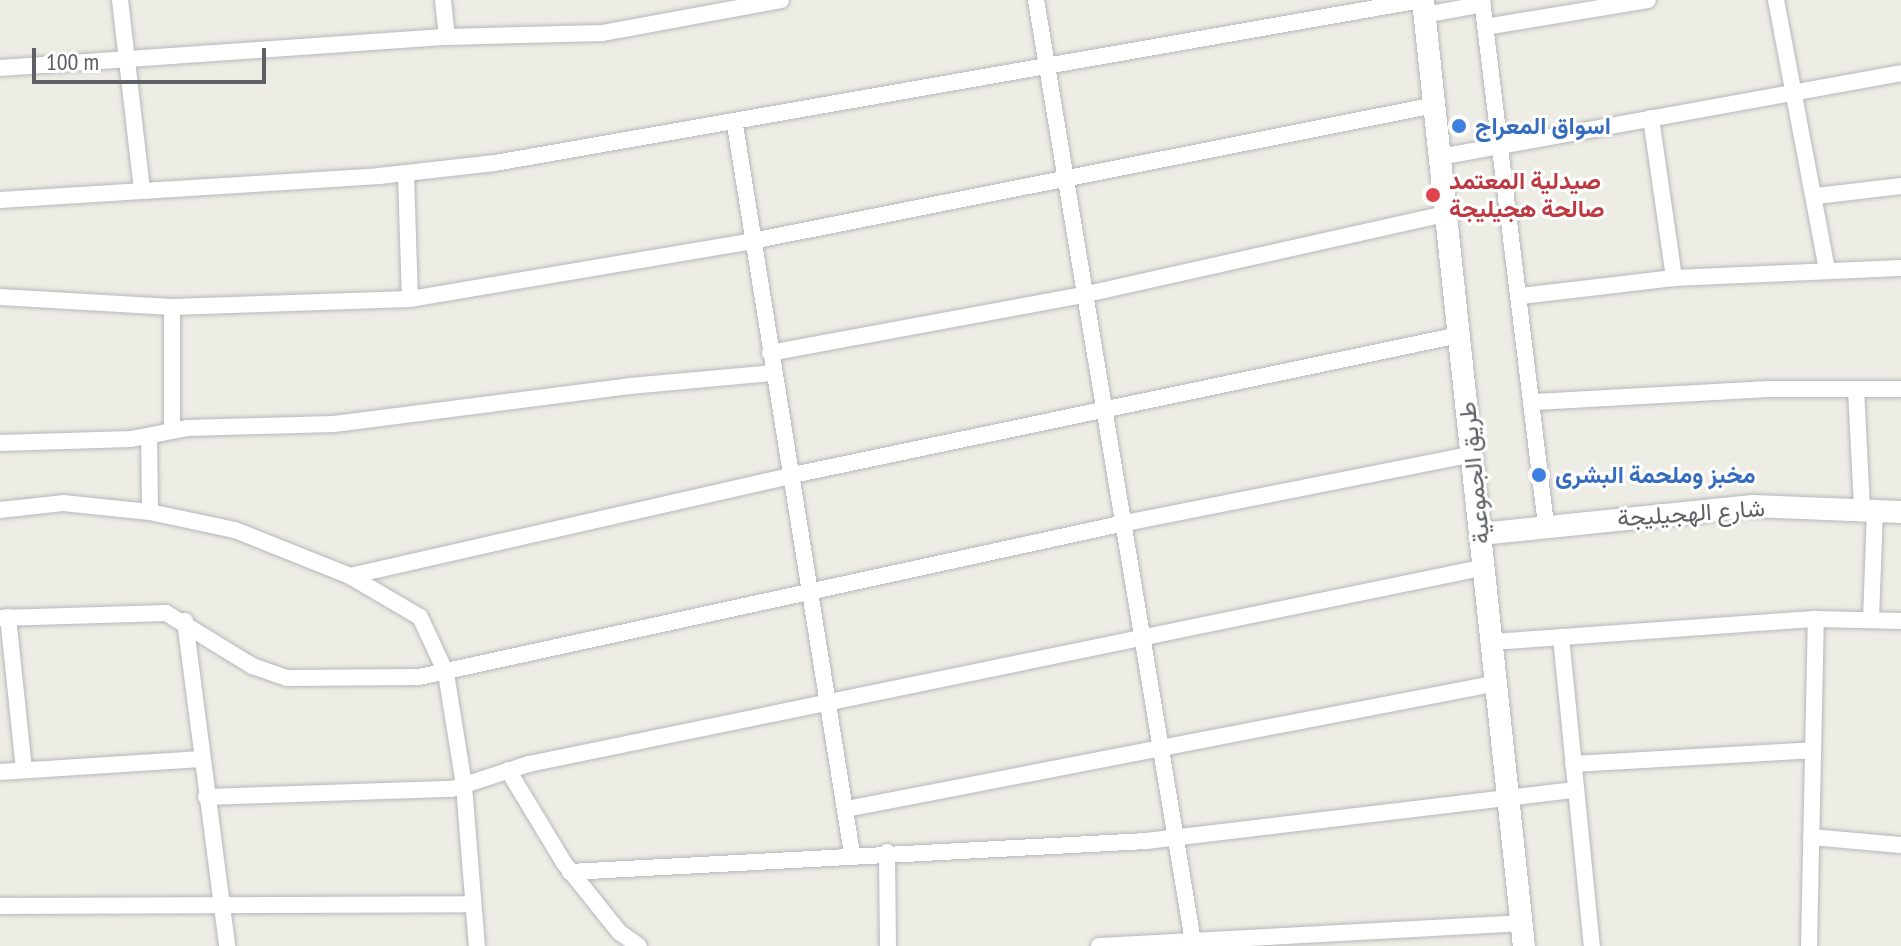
<!DOCTYPE html>
<meta charset="utf-8">
<style>
body{margin:0}
#map{position:relative;width:1901px;height:946px;overflow:hidden;background:#eeede5;font-family:"PT Sans Narrow",Vazirmatn,sans-serif}
div>[style]{position:absolute}
.roads{filter:drop-shadow(0 0 2px #b6b7bb) drop-shadow(0 0 2px #b6b7bb)}
.street>*{height:16px;margin:-8px;padding:0 8px;transform-origin:8px;border-radius:8px;background:#fff}
.secondary>*{height:22px;margin:-11px;padding:0 11px;transform-origin:11px;border-radius:11px;background:#fff}
.dots>*{width:22px;height:22px;translate:-50% -50%;box-sizing:border-box;border:4px solid #fff;border-radius:50%}
span{translate:-50% -50%;white-space:nowrap;text-align:center;line-height:1.15;-webkit-text-stroke:6px #fff;paint-order:stroke}
.shop-label{font-size:24px;color:#366cbe;font-weight:700}
.left{translate:0 -50%;text-align:left}
.health-label{font-size:24px;color:#be3a42;font-weight:700}
.street-label{font-size:24px;color:#5d6064}
.scale{position:absolute;left:32px;top:48px;width:234px;height:36px;box-sizing:border-box;border:4px solid #5d6064;border-top:0;padding-left:10px;font-size:24px;line-height:28px;white-space:nowrap;color:#5d6064;-webkit-text-stroke:6px #fff;paint-order:stroke}
</style>
<div id="map">
<div class="roads">
<div class="street">
<div style="left:120px;top:0;width:192px;rotate:83.4deg"></div>
<div style="left:443px;top:0;width:37px;rotate:84deg"></div>
<div style="left:1036px;top:0;width:954px;rotate:80.53deg"></div>
<div style="left:1482px;top:0;width:529px;rotate:83.05deg"></div>
<div style="left:1776px;top:0;width:274px;rotate:79.3deg"></div>
<div style="left:1425px;top:15px;width:59px;rotate:-10.7deg"></div>
<div style="left:1485px;top:27px;width:165px;rotate:-9.4deg"></div>
<div style="left:0;top:68px;width:448px;rotate:-4deg"></div>
<div style="left:447px;top:37px;width:156px;rotate:-1.5deg"></div>
<div style="left:603px;top:33px;width:181px;rotate:-10.5deg"></div>
<div style="left:1651px;top:118px;width:162px;rotate:81.8deg"></div>
<div style="left:735px;top:125px;width:738px;rotate:80.88deg"></div>
<div style="left:1440px;top:157px;width:469px;rotate:-10.3deg"></div>
<div style="left:406px;top:174px;width:125px;rotate:88.2deg"></div>
<div style="left:1816px;top:196px;width:86px;rotate:-6.7deg"></div>
<div style="left:0;top:200px;width:380px;rotate:-3.6deg"></div>
<div style="left:379px;top:176px;width:117px;rotate:-6.4deg"></div>
<div style="left:495px;top:163px;width:940px;rotate:-9.98deg"></div>
<div style="left:1521px;top:296px;width:154px;rotate:-6.7deg"></div>
<div style="left:1674px;top:278px;width:227px;rotate:-2.5deg"></div>
<div style="left:0;top:297px;width:172px;rotate:3.3deg"></div>
<div style="left:172px;top:307px;width:238px;rotate:-1.9deg"></div>
<div style="left:410px;top:299px;width:347px;rotate:-9.6deg"></div>
<div style="left:752px;top:241px;width:696px;rotate:-11.26deg"></div>
<div style="left:770px;top:353px;width:322px;rotate:-10.5deg"></div>
<div style="left:1087px;top:294px;width:368px;rotate:-12.6deg"></div>
<div style="left:1856px;top:389px;width:120px;rotate:87.1deg"></div>
<div style="left:1535px;top:402px;width:234px;rotate:-3.2deg"></div>
<div style="left:1769px;top:389px;width:132px"></div>
<div style="left:172px;top:429px;width:122px;rotate:-90deg"></div>
<div style="left:149px;top:436px;width:76px;rotate:89.2deg"></div>
<div style="left:0;top:443px;width:131px;rotate:-1.7deg"></div>
<div style="left:131px;top:439px;width:57px;rotate:-11.1deg"></div>
<div style="left:187px;top:428px;width:147px;rotate:-1.6deg"></div>
<div style="left:334px;top:424px;width:298px;rotate:-7.3deg"></div>
<div style="left:630px;top:386px;width:145px;rotate:-5.2deg"></div>
<div style="left:0;top:510px;width:63px;rotate:-6.3deg"></div>
<div style="left:63px;top:503px;width:87px;rotate:5.9deg"></div>
<div style="left:150px;top:512px;width:87px;rotate:12deg"></div>
<div style="left:235px;top:530px;width:124px;rotate:21.8deg"></div>
<div style="left:350px;top:576px;width:81px;rotate:30.4deg"></div>
<div style="left:420px;top:617px;width:62px;rotate:65.1deg"></div>
<div style="left:446px;top:673px;width:114px;rotate:80.9deg"></div>
<div style="left:464px;top:786px;width:161px;rotate:85.4deg"></div>
<div style="left:350px;top:576px;width:454px;rotate:-12.8deg"></div>
<div style="left:793px;top:475px;width:681px;rotate:-11.87deg"></div>
<div style="left:8px;top:617px;width:153px;rotate:84deg"></div>
<div style="left:0;top:618px;width:166px;rotate:-1.7deg"></div>
<div style="left:166px;top:613px;width:101px;rotate:31.6deg"></div>
<div style="left:252px;top:666px;width:37px;rotate:19deg"></div>
<div style="left:287px;top:678px;width:132px;rotate:-0.4deg"></div>
<div style="left:419px;top:677px;width:723px;rotate:-12.31deg"></div>
<div style="left:1125px;top:523px;width:355px;rotate:-11.2deg"></div>
<div style="left:1871px;top:619px;width:108px;rotate:-87.9deg"></div>
<div style="left:185px;top:621px;width:328px;rotate:82.6deg"></div>
<div style="left:1561px;top:637px;width:311px;rotate:84.3deg"></div>
<div style="left:1493px;top:642px;width:324px;rotate:-4.1deg"></div>
<div style="left:1816px;top:619px;width:85px;rotate:1.3deg"></div>
<div style="left:1573px;top:764px;width:240px;rotate:-3.3deg"></div>
<div style="left:508px;top:770px;width:109px;rotate:58.9deg"></div>
<div style="left:564px;top:863px;width:88px;rotate:51.4deg"></div>
<div style="left:619px;top:932px;width:24px;rotate:35deg"></div>
<div style="left:0;top:772px;width:201px;rotate:-3.7deg"></div>
<div style="left:206px;top:797px;width:246px;rotate:-1.9deg"></div>
<div style="left:452px;top:789px;width:81px;rotate:-18deg"></div>
<div style="left:529px;top:764px;width:976px;rotate:-11.64deg"></div>
<div style="left:846px;top:809px;width:663px;rotate:-10.95deg"></div>
<div style="left:1811px;top:837px;width:90px;rotate:5.1deg"></div>
<div style="left:887px;top:852px;width:94px;rotate:89.4deg"></div>
<div style="left:570px;top:872px;width:577px;rotate:-3.08deg"></div>
<div style="left:1146px;top:841px;width:430px;rotate:-6.8deg"></div>
<div style="left:0;top:906px;width:473px;rotate:-0.2deg"></div>
<div style="left:1099px;top:946px;width:423px;rotate:-3.1deg"></div>
<div style="left:1809px;top:946px;width:327px;rotate:-88.8deg"></div>
</div>
<div class="secondary">
<div style="left:1423px;top:0;width:951px;rotate:83.91deg"></div>
<div style="left:1481px;top:534px;width:273px;rotate:-5.9deg"></div>
<div style="left:1753px;top:506px;width:148px;rotate:2.3deg"></div>
</div>
</div>
<div class="dots">
<div style="left:1459px;top:126px;background:#3f7fe0"></div>
<div style="left:1433px;top:195px;background:#e0444e"></div>
<div style="left:1539px;top:475px;background:#3f7fe0"></div>
</div>
<div class="shop-label">
<span class="left" style="left:1475px;top:126px">اسواق المعراج</span>
<span class="left" style="left:1555px;top:475px">مخبز وملحمة البشرى</span>
</div>
<div class="health-label">
<span class="left" style="left:1449px;top:195px">صيدلية المعتمد<br>صالحة هجيليجة</span>
</div>
<div class="street-label">
<span style="left:1474px;top:473px;rotate:-96deg">طريق الجموعية</span>
<span style="left:1691px;top:513px;rotate:-4deg">شارع الهجيليجة</span>
</div>
<div class="scale">100 m</div>
</div>
